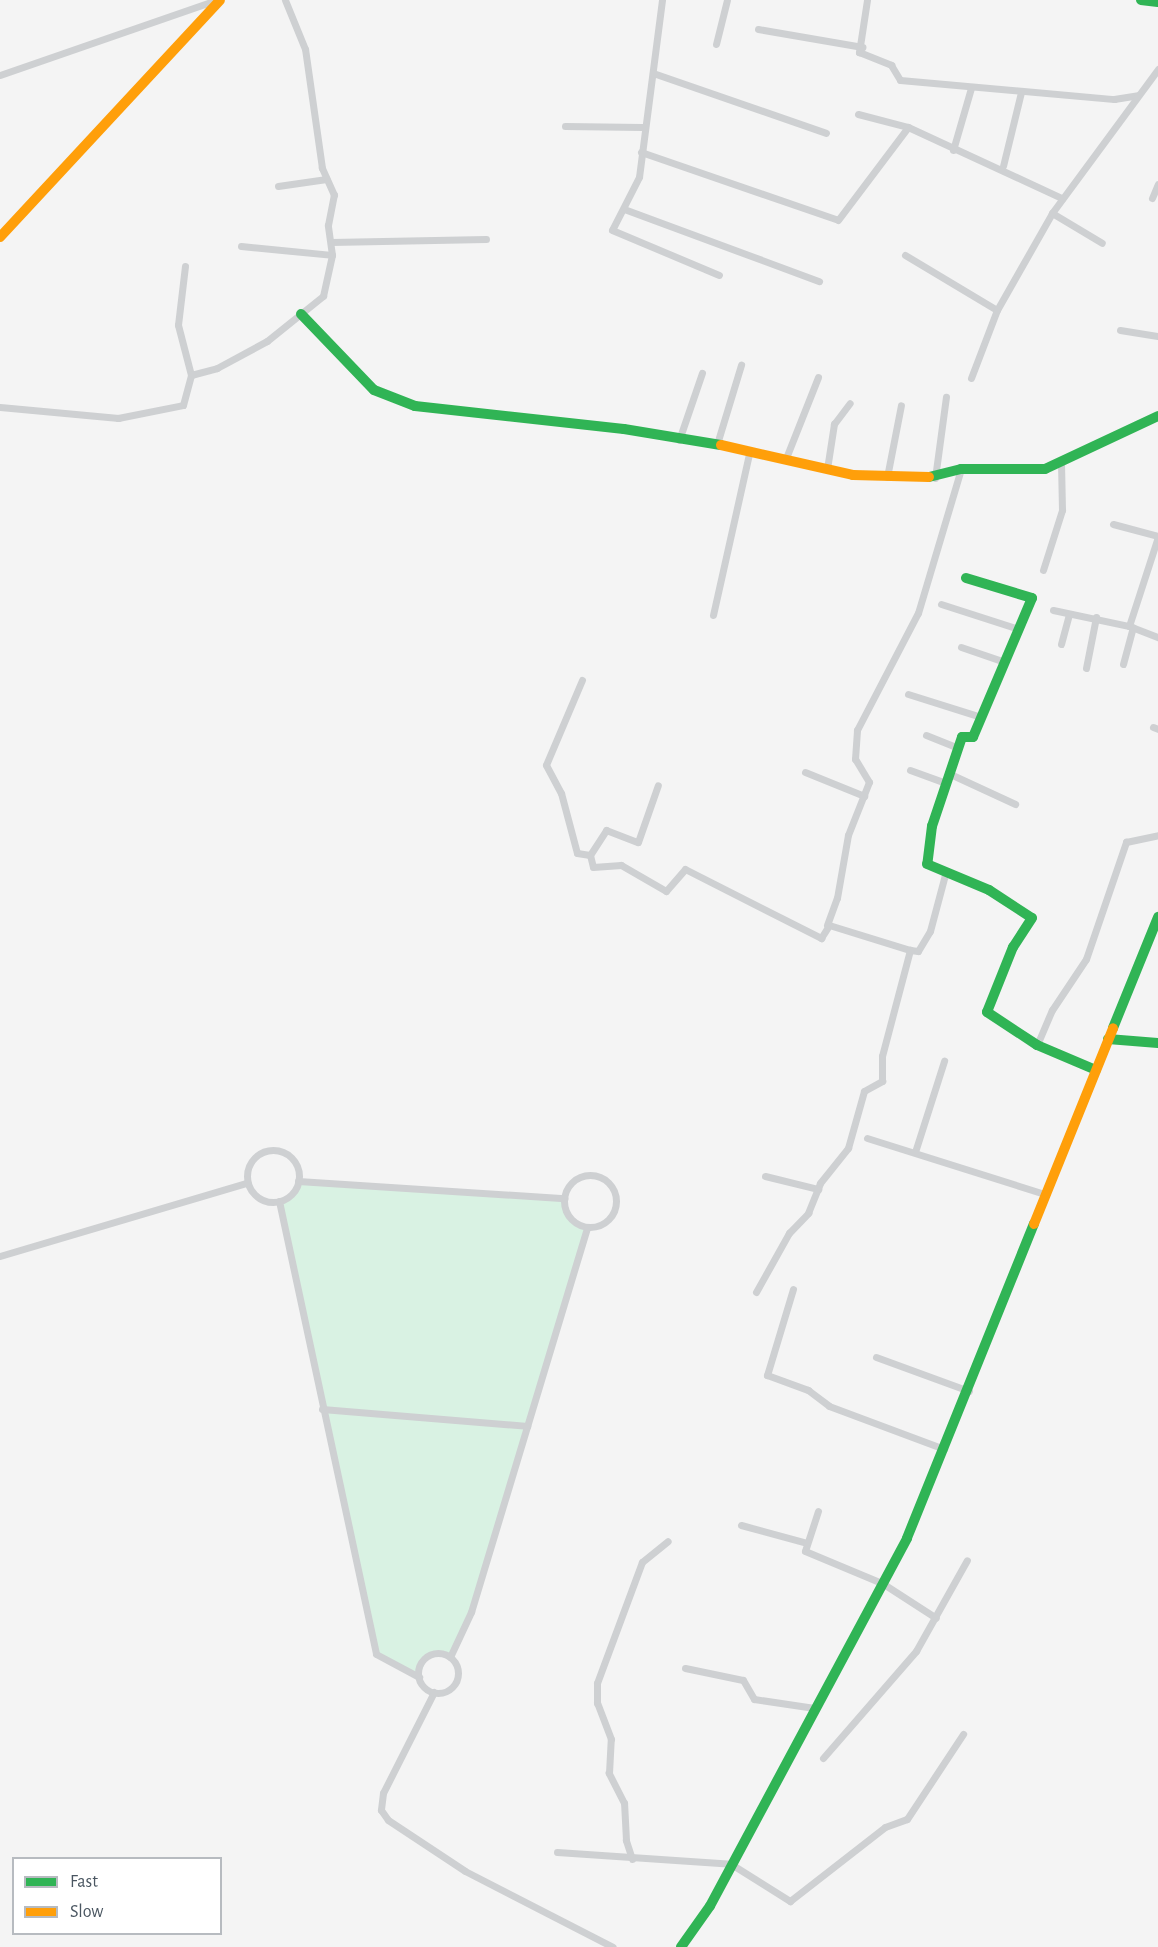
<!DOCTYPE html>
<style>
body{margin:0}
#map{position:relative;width:1158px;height:1947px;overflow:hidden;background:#f4f4f4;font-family:"Alegreya Sans",sans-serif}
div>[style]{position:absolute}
.green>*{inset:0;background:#d9f2e3}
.street>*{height:7px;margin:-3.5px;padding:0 3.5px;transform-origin:3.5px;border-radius:3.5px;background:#ced0d2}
.street>.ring{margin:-3.5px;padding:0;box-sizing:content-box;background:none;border:7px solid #ced0d2;border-radius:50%}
.fast>*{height:10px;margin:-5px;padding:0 5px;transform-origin:5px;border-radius:5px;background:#30b455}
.slow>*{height:10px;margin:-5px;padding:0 5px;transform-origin:5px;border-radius:5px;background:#ff9f0a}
span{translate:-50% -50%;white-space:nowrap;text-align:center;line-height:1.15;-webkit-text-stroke:6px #fff;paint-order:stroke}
.legend{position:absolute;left:12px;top:1857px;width:210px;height:78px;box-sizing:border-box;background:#fff;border:2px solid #b7bbc0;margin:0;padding:8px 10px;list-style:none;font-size:18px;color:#4a5661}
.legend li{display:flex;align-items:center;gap:12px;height:30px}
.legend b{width:30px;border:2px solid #b7bbc0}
</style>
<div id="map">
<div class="green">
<div style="clip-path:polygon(298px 1181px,563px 1198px,569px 1217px,587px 1227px,471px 1612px,450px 1657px,428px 1656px,419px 1677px,376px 1654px,279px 1201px,288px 1197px)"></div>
</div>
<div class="street">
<div style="left:662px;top:0;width:178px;rotate:97.4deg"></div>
<div style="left:639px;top:177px;width:59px;rotate:117deg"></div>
<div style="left:612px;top:230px;width:116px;rotate:22.8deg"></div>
<div style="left:867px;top:0;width:53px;rotate:98.7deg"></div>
<div style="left:859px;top:52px;width:35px;rotate:22deg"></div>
<div style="left:891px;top:65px;width:17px;rotate:59deg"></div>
<div style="left:900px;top:80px;width:215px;rotate:5.1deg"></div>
<div style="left:1114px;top:99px;width:24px;rotate:-9deg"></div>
<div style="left:758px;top:29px;width:106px;rotate:9.8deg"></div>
<div style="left:716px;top:44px;width:45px;rotate:-76deg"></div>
<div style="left:653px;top:73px;width:183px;rotate:19.1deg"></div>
<div style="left:0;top:75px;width:229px;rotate:-19.1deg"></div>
<div style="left:858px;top:114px;width:52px;rotate:14.6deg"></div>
<div style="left:908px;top:127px;width:170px;rotate:24.8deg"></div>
<div style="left:565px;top:126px;width:77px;rotate:0.7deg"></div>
<div style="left:953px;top:150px;width:65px;rotate:-73.8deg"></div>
<div style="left:641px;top:152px;width:208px;rotate:19deg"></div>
<div style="left:838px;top:220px;width:116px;rotate:-53deg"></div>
<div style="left:1003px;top:166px;width:76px;rotate:-76.3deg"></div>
<div style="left:278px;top:186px;width:49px;rotate:-8.3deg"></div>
<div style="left:1152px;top:198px;width:15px;rotate:-67deg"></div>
<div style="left:624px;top:209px;width:208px;rotate:20.3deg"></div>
<div style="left:1052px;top:213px;width:58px;rotate:31deg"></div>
<div style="left:331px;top:242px;width:155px;rotate:-1.1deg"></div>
<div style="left:241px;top:246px;width:91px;rotate:5.6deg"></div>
<div style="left:905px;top:255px;width:107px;rotate:30.9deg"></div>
<div style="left:185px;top:266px;width:59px;rotate:96.8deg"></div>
<div style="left:178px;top:325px;width:52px;rotate:75.4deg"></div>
<div style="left:1120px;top:330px;width:38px;rotate:9deg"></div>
<div style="left:971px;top:378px;width:73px;rotate:-69.1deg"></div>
<div style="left:997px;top:310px;width:112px;rotate:-60.4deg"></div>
<div style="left:1052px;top:213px;width:179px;rotate:-53.6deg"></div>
<div style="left:0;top:407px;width:119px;rotate:5.3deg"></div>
<div style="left:118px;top:418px;width:66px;rotate:-11.3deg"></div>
<div style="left:183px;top:405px;width:31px;rotate:-75deg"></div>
<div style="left:191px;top:375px;width:27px;rotate:-15deg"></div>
<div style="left:217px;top:368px;width:57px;rotate:-28.4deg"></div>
<div style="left:267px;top:341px;width:72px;rotate:-38.8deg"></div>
<div style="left:323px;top:296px;width:42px;rotate:-77.6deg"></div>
<div style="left:332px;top:255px;width:30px;rotate:-98deg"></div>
<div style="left:328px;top:225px;width:31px;rotate:-79deg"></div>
<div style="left:334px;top:195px;width:30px;rotate:-114deg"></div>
<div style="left:322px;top:168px;width:120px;rotate:-98.1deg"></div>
<div style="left:305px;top:49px;width:53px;rotate:-112.2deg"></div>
<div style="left:679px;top:440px;width:71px;rotate:-71.1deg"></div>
<div style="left:717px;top:444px;width:83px;rotate:-73.1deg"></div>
<div style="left:786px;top:458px;width:87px;rotate:-68.4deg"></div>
<div style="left:827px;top:469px;width:46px;rotate:-81.2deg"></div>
<div style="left:834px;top:424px;width:26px;rotate:-53deg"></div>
<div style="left:887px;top:477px;width:73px;rotate:-79deg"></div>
<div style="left:935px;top:478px;width:82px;rotate:-82.3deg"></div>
<div style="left:1113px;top:524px;width:47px;rotate:14.9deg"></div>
<div style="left:1043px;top:570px;width:63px;rotate:-72.4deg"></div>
<div style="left:1062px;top:510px;width:47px;rotate:-91.2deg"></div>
<div style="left:941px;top:604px;width:82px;rotate:17.8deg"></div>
<div style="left:1053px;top:610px;width:78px;rotate:11.9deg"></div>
<div style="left:1129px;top:626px;width:31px;rotate:21deg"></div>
<div style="left:713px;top:615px;width:169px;rotate:-77.4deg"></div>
<div style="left:1129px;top:626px;width:94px;rotate:-72deg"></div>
<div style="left:1061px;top:644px;width:31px;rotate:-75deg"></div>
<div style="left:961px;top:647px;width:46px;rotate:18.8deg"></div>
<div style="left:1123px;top:664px;width:38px;rotate:-75deg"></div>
<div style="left:1086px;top:668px;width:52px;rotate:-78.9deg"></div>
<div style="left:582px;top:680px;width:92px;rotate:113deg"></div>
<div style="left:546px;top:765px;width:32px;rotate:62deg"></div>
<div style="left:561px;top:793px;width:62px;rotate:75.1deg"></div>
<div style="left:577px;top:853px;width:13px;rotate:9deg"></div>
<div style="left:590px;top:855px;width:12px;rotate:76deg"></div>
<div style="left:593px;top:867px;width:28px;rotate:-4deg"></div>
<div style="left:621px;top:865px;width:52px;rotate:30deg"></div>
<div style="left:666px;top:891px;width:29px;rotate:-49deg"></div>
<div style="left:685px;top:869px;width:153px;rotate:26.9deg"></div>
<div style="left:821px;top:938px;width:15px;rotate:-58deg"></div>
<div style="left:829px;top:925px;width:85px;rotate:17.2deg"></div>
<div style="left:908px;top:694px;width:77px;rotate:17.5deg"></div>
<div style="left:1153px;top:727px;width:5px;rotate:22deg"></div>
<div style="left:926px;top:735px;width:35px;rotate:22deg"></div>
<div style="left:910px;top:770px;width:37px;rotate:20deg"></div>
<div style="left:805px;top:772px;width:64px;rotate:22.1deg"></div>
<div style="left:948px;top:773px;width:74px;rotate:24.8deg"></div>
<div style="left:590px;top:855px;width:30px;rotate:-57deg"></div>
<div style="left:606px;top:830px;width:34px;rotate:21deg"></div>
<div style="left:638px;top:842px;width:60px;rotate:-70.7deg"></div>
<div style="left:827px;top:925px;width:29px;rotate:-70deg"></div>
<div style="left:837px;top:898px;width:64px;rotate:-80.1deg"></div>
<div style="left:848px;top:835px;width:57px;rotate:-68.4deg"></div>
<div style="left:869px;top:782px;width:27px;rotate:-121deg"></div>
<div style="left:855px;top:759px;width:29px;rotate:-86deg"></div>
<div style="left:857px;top:730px;width:132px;rotate:-62.5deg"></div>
<div style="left:918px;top:613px;width:150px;rotate:-73.4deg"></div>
<div style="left:1037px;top:1045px;width:38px;rotate:-67deg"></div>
<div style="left:1052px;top:1010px;width:61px;rotate:-56.3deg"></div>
<div style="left:1086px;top:959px;width:124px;rotate:-71.1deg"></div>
<div style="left:1126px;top:842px;width:33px;rotate:-12deg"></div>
<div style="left:867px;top:1138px;width:187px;rotate:17.5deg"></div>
<div class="ring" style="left:247px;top:1150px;width:45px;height:45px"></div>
<div style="left:915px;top:1152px;width:96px;rotate:-72.3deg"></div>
<div class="ring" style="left:564px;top:1175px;width:45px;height:45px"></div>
<div style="left:765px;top:1176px;width:55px;rotate:13.8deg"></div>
<div style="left:298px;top:1181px;width:267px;rotate:3.7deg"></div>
<div style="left:279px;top:1201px;width:463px;rotate:77.9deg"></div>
<div style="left:376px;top:1654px;width:49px;rotate:28.1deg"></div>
<div style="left:0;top:1256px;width:258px;rotate:-16.5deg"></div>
<div style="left:793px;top:1289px;width:90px;rotate:106.8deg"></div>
<div style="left:767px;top:1375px;width:44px;rotate:20.1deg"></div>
<div style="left:808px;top:1390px;width:26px;rotate:37deg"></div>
<div style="left:829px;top:1406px;width:123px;rotate:20.5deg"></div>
<div style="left:756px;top:1292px;width:68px;rotate:-60.8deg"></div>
<div style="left:789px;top:1233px;width:28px;rotate:-46deg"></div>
<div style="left:808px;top:1213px;width:32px;rotate:-68deg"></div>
<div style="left:820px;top:1183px;width:45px;rotate:-51.3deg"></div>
<div style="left:848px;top:1148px;width:59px;rotate:-74.3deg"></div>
<div style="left:864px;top:1091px;width:21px;rotate:-29deg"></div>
<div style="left:882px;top:1081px;width:25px;rotate:-90deg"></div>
<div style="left:882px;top:1056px;width:110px;rotate:-75.2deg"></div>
<div style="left:910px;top:950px;width:8px;rotate:7deg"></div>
<div style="left:918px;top:951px;width:23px;rotate:-59deg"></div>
<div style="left:930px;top:931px;width:62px;rotate:-75.1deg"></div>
<div style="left:876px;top:1357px;width:99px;rotate:20.1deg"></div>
<div style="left:322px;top:1409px;width:206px;rotate:4.7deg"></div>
<div style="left:818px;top:1511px;width:42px;rotate:108deg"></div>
<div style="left:805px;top:1551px;width:83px;rotate:22.6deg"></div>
<div style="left:882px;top:1583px;width:64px;rotate:32.9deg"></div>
<div style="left:741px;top:1525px;width:68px;rotate:15.3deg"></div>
<div class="ring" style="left:418px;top:1653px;width:33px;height:33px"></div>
<div style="left:450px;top:1657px;width:50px;rotate:-65deg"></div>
<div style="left:471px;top:1612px;width:402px;rotate:-73.2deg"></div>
<div style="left:685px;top:1668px;width:59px;rotate:11.7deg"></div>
<div style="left:743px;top:1680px;width:22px;rotate:60deg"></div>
<div style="left:754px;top:1699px;width:61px;rotate:8.5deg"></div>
<div style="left:434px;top:1692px;width:113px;rotate:116.8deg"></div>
<div style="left:383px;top:1793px;width:17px;rotate:97deg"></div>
<div style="left:381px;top:1810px;width:12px;rotate:55deg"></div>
<div style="left:388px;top:1820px;width:92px;rotate:33.5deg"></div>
<div style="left:465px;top:1871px;width:166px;rotate:27.2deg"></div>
<div style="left:823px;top:1758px;width:142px;rotate:-49deg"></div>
<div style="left:916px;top:1651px;width:104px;rotate:-60.7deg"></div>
<div style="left:557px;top:1852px;width:174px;rotate:3.9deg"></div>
<div style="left:731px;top:1864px;width:70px;rotate:32.1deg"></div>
<div style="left:790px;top:1901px;width:120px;rotate:-37.9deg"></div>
<div style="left:885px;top:1827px;width:23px;rotate:-20deg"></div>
<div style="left:907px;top:1819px;width:102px;rotate:-56.6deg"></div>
<div style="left:632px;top:1859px;width:20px;rotate:-108deg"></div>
<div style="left:626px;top:1840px;width:37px;rotate:-93deg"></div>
<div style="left:624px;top:1803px;width:34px;rotate:-117deg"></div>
<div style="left:609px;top:1773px;width:34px;rotate:-87deg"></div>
<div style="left:611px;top:1739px;width:39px;rotate:-111deg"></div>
<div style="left:597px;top:1703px;width:20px;rotate:-90deg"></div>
<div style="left:597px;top:1683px;width:129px;rotate:-69.6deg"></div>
<div style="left:642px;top:1562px;width:33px;rotate:-39deg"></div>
</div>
<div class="fast">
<div style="left:1141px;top:0;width:17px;rotate:7deg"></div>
<div style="left:301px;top:314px;width:105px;rotate:46.2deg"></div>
<div style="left:374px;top:390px;width:44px;rotate:21.3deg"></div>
<div style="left:415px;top:406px;width:210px;rotate:6.3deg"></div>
<div style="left:624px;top:429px;width:98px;rotate:9.4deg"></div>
<div style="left:929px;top:477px;width:33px;rotate:-14deg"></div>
<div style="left:961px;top:469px;width:84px"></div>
<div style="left:1045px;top:469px;width:125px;rotate:-25.1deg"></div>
<div style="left:966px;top:578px;width:69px;rotate:16.9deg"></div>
<div style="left:1032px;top:598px;width:151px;rotate:113deg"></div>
<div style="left:973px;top:737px;width:11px;rotate:180deg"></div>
<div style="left:962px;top:737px;width:94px;rotate:108.6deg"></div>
<div style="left:932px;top:826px;width:38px;rotate:97deg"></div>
<div style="left:927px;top:864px;width:67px;rotate:22.8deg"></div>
<div style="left:989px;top:890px;width:51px;rotate:33.1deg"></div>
<div style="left:1032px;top:918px;width:35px;rotate:123deg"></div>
<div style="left:1013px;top:947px;width:70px;rotate:111.8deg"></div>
<div style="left:987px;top:1012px;width:60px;rotate:33.4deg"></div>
<div style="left:1037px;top:1045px;width:64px;rotate:23deg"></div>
<div style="left:1113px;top:1028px;width:120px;rotate:-67.9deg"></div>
<div style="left:1108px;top:1039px;width:50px;rotate:4.6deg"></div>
<div style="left:681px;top:1947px;width:50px;rotate:-54.7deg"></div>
<div style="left:710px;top:1906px;width:417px;rotate:-61.8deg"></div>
<div style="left:907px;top:1538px;width:339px;rotate:-68deg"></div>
</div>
<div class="slow">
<div style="left:0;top:237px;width:323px;rotate:-47.1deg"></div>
<div style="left:721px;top:445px;width:135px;rotate:12.8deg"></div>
<div style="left:853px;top:475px;width:76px;rotate:1.5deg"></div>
<div style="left:1034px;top:1224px;width:211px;rotate:-68deg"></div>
</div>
<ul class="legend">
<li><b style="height:8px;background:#30b455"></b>Fast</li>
<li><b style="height:8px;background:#ff9f0a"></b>Slow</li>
</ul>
</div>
